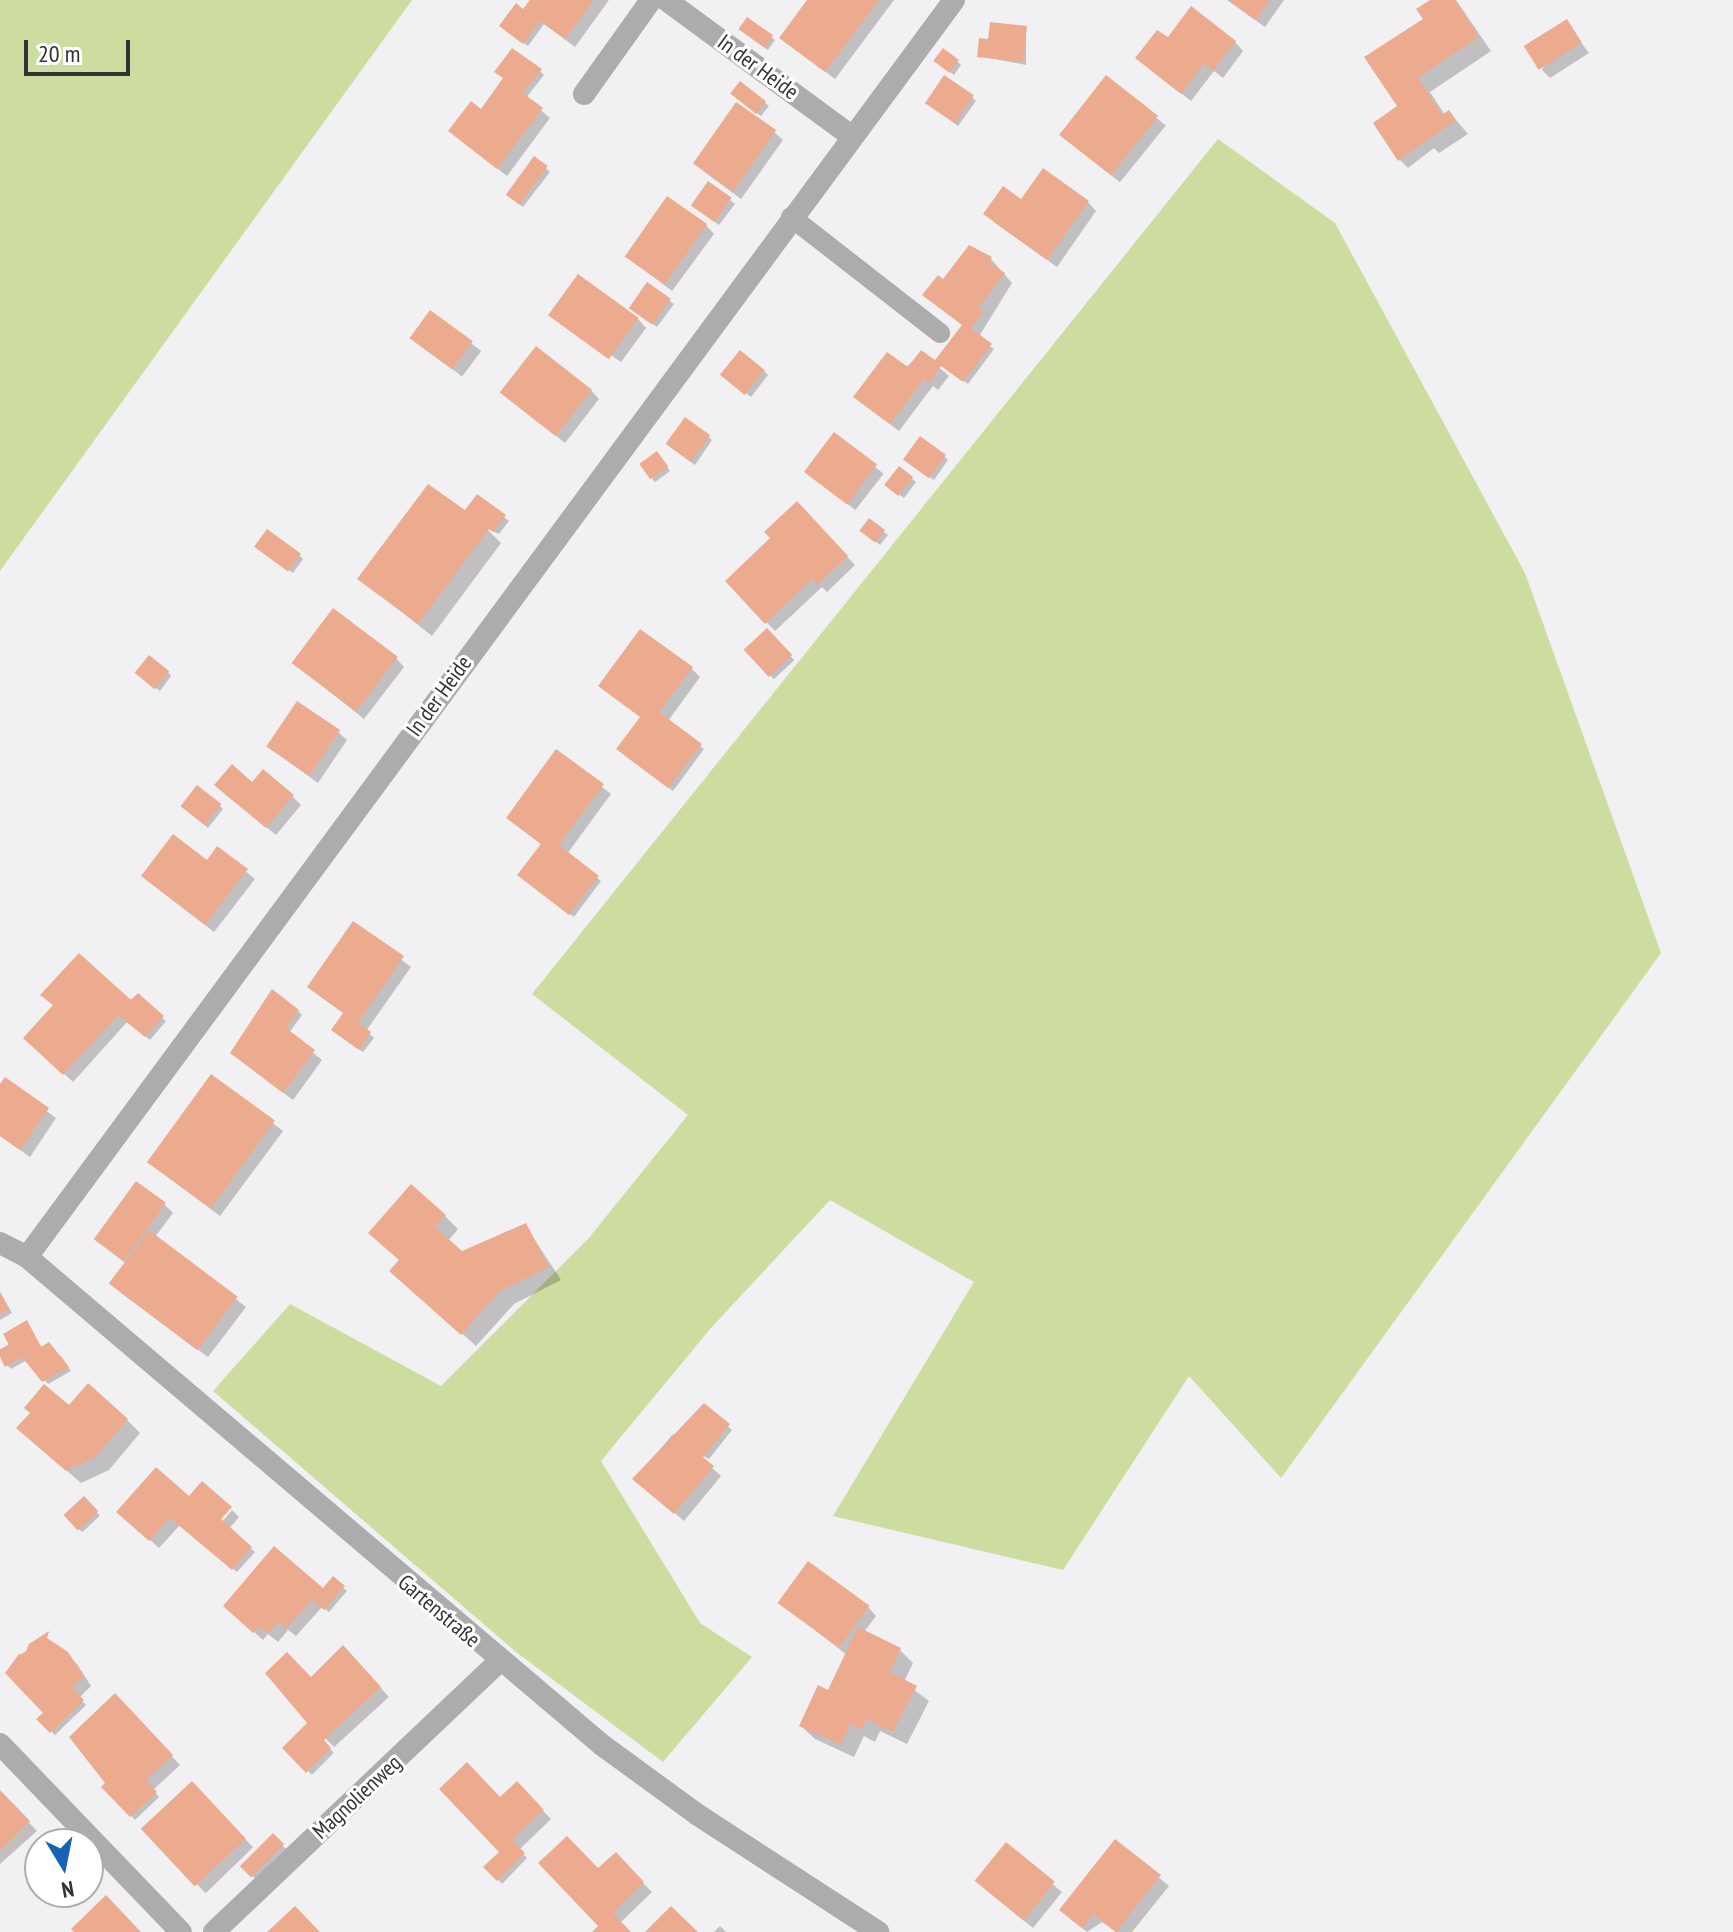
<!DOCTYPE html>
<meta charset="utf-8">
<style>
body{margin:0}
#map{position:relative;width:1733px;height:1932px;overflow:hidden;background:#f1f1f3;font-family:"PT Sans Narrow",sans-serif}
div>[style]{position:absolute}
.green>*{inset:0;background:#cddc9f}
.shadow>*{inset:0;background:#0003;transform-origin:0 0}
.building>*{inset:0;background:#ecab8e;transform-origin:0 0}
.service>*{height:20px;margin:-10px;padding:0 10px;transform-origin:10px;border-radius:10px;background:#adacac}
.minor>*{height:22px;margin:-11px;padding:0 11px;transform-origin:11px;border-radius:11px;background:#adacac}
span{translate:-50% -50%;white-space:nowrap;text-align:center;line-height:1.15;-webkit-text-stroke:6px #fff;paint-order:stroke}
.street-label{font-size:22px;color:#323233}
.north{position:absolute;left:24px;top:1828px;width:80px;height:80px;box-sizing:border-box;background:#fff;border:2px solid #adadad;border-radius:50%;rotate:170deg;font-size:22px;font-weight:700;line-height:32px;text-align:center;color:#323233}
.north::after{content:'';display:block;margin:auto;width:28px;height:36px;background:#1563b2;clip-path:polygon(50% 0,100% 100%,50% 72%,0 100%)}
.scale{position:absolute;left:24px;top:40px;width:106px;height:36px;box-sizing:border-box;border:4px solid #323233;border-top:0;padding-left:10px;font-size:24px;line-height:28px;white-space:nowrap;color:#323233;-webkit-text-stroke:6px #fff;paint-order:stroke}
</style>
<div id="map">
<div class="green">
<div style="clip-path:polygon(0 0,412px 0,0 571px)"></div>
<div style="clip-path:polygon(1218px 139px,1335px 223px,1525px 573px,1661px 953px,1281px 1478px,1189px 1376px,1063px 1570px,833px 1516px,974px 1282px,830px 1200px,710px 1329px,601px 1461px,700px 1623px,752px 1657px,663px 1762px,516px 1652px,213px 1391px,290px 1304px,441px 1386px,588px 1239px,688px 1115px,532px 994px)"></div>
</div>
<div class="shadow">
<div style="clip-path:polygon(532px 0,609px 0,575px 47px,544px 24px,528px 46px,505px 29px)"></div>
<div style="clip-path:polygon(810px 0,894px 0,835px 79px,782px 38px)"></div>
<div style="clip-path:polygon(1227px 0,1284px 0,1265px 27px)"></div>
<div style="clip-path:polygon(1434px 0,1456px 0,1491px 51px,1430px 92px,1445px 115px,1449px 112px,1468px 134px,1439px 153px,1434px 148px,1408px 168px,1399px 159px)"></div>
<div style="clip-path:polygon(1566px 22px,1589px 53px,1550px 78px,1542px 70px)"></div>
<div style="clip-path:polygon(1026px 28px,1026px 65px,979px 56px,990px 41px)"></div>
<div style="clip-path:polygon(744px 33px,771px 37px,775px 40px,768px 50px)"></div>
<div style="clip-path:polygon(1168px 40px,1235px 42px,1243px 51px,1223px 78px,1214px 71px,1191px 101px,1146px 66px)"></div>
<div style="clip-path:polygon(957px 61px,961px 65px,954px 75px,940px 65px)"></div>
<div style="clip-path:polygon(540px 71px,544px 75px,526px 98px,550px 118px,507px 176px,460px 139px,481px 111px)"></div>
<div style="left:1106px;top:77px;width:77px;height:73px;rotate:39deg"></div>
<div style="clip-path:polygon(740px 84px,769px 106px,761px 116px,736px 98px)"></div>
<div style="clip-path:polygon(972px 97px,976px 101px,958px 126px,931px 106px)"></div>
<div style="clip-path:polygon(774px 132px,783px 140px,741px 199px,703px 171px)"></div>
<div style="clip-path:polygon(534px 158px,550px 172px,523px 207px,511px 198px)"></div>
<div style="clip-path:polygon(709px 183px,735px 204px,719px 225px,697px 208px)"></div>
<div style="clip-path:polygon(1022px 202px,1088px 202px,1096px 211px,1057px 267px,994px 222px)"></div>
<div style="clip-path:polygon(706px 225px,714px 234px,672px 291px,626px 256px)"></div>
<div style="clip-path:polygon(991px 259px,1012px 283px,978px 338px,994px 349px,968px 384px,941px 364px,964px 326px,943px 282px)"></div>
<div style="clip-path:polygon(648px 284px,674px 304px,657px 327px,635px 311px)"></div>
<div style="left:431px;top:313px;width:63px;height:32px;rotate:37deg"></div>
<div style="clip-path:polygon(550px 314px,638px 319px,646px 328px,621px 362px)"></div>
<div style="clip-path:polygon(922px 353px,949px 376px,938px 390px,933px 386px,899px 431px,864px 405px)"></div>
<div style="clip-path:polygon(764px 371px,768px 375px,751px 397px,727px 379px)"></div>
<div style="clip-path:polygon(591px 390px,599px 399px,565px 443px,502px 393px)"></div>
<div style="left:834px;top:435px;width:63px;height:46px;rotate:38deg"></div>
<div style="clip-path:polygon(709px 437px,712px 440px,695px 465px,672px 448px)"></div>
<div style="clip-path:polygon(944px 456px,948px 460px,934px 480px,909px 463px)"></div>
<div style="clip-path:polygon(660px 457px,670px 471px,655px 482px,652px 479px)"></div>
<div style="clip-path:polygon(900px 469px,916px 482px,904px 498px,892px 489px)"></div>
<div style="clip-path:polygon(477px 496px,509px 521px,499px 534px,486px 528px,501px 543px,432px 636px,360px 579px,465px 513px)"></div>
<div style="clip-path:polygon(797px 504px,855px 565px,827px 592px,822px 587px,775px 631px,727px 581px,773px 538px)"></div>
<div style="clip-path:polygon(870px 521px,888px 535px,880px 545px,866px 534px)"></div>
<div style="clip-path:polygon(261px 550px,300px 556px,303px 559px,293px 573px)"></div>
<div style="left:767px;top:631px;width:40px;height:28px;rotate:47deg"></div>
<div style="clip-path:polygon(396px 658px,404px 667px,364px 719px,294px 663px)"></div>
<div style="clip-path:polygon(691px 668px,700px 677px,668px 721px,704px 749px,673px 791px,622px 753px,642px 718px,601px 686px)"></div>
<div style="clip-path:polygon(168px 672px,171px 676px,160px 691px,141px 677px)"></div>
<div style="clip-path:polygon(338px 732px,347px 740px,318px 783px,268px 747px)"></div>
<div style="clip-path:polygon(557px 752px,611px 794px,567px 854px,601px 881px,574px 917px,523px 878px,542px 845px,508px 818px)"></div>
<div style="clip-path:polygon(252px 784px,292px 796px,301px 805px,276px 835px,225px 794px)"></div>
<div style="clip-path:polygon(219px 805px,223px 809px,208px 828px,186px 810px)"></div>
<div style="clip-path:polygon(218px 849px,255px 879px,214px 932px,152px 884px,207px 862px)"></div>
<div style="clip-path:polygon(353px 923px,411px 967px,366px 1031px,374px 1038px,363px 1052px,337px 1034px,345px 1014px,309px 987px)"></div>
<div style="clip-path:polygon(138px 996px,166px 1021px,150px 1040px,128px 1021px,73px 1082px,34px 1046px)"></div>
<div style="clip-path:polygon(298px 1011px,302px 1015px,289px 1033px,322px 1060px,293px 1100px,241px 1061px)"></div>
<div style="clip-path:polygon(211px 1076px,283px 1131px,220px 1216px,157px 1169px)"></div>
<div style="clip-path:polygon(5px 1080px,56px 1118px,30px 1157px,0 1136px,0 1087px)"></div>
<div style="clip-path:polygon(164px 1204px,173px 1213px,155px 1237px,246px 1307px,208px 1357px,120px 1292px,126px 1264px,95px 1239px)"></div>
<div style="clip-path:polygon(445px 1216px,458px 1229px,448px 1241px,462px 1254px,525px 1225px,561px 1280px,514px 1304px,476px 1346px,392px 1271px)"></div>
<div style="clip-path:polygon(0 1292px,12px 1313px,0 1320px)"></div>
<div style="clip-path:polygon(30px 1327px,42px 1348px,61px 1356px,71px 1371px,48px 1384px,27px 1360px,11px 1369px,7px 1365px,0 1351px)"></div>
<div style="clip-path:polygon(705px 1406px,732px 1430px,709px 1459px,692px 1450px,721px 1476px,684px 1521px,635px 1479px,673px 1434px,688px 1447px)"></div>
<div style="clip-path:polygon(127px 1420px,140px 1433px,109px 1470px,81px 1483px,32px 1441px)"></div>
<div style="left:84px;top:1499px;width:23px;height:24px;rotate:47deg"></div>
<div style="clip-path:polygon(232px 1510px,239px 1517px,229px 1529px,255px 1552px,237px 1572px,180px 1525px,159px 1548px,119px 1512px,222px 1522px)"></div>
<div style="clip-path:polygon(333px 1579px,347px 1591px,329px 1612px,322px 1607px,296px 1636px,288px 1630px,278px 1642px,268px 1634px,263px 1640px,234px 1614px,323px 1590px)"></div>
<div style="clip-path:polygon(780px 1603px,868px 1607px,876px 1616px,864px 1632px,900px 1650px,913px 1663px,904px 1682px,929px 1701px,907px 1744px,880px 1731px,875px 1742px,864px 1736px,854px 1757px,815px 1739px,801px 1726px,829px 1692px,847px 1655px)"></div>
<div style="clip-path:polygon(45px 1638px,77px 1664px,91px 1686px,79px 1698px,86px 1705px,55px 1735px,39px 1719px,46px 1713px,20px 1655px)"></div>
<div style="clip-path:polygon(352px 1656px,389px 1697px,334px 1747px,289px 1701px,311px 1680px)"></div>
<div style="clip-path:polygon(115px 1696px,180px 1765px,153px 1790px,159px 1797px,135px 1820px,121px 1804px)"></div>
<div style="left:307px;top:1726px;width:38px;height:31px;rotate:45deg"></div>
<div style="left:192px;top:1784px;width:88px;height:66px;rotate:46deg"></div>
<div style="clip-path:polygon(517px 1784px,551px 1819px,519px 1850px,527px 1858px,502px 1884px,486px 1867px,502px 1852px)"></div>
<div style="clip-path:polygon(0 1792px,37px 1831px,0 1864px)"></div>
<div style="left:273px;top:1836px;width:18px;height:43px;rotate:45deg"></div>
<div style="clip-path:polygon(1116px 1842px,1169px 1886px,1132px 1932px,1116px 1932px,1102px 1922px,1087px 1932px,1070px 1919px)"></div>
<div style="clip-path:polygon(1006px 1845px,1062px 1892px,1033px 1928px,985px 1889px)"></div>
<div style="clip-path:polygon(615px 1855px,652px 1892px,620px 1923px,628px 1932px,596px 1932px,601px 1927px,598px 1871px)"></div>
<div style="clip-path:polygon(720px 1926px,726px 1932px,714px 1932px)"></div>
</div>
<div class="building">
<div style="clip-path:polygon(530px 0,594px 0,565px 39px,540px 21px,523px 44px,499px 26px,516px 3px,523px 9px)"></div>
<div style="clip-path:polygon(807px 0,879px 0,825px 72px,779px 38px)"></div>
<div style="clip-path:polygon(1228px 0,1270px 0,1255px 20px)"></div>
<div style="clip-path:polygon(1430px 0,1455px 0,1479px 37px,1418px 78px,1442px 115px,1449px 110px,1456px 120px,1398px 161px,1373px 123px,1397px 106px,1364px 57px,1423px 19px,1416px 9px)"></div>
<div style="clip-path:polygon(1191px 6px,1236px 41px,1213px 71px,1204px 64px,1181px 94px,1135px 58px,1157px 30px,1168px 37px)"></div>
<div style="left:747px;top:17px;width:32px;height:15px;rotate:35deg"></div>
<div style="left:1567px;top:19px;width:28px;height:51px;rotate:58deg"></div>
<div style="clip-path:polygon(990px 22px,1027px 26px,1023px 62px,977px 57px,979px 38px,988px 39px)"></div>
<div style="clip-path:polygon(512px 48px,542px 69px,523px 93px,543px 108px,497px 169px,448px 131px,471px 101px,481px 109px,503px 78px,494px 72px)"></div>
<div style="left:943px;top:48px;width:20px;height:16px;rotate:37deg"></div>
<div style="left:944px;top:75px;width:36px;height:34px;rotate:34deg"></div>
<div style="left:1106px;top:75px;width:66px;height:76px;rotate:38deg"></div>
<div style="left:740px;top:81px;width:33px;height:16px;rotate:38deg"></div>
<div style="left:736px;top:102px;width:49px;height:75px;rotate:35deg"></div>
<div style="left:534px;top:156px;width:17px;height:48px;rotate:36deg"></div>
<div style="clip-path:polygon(1043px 168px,1089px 201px,1047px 260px,983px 214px,1003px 186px,1021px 199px)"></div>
<div style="left:708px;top:181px;width:29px;height:30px;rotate:35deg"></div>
<div style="left:667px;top:196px;width:49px;height:74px;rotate:35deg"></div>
<div style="clip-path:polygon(969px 245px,992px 257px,989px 262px,1005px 273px,979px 308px,984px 311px,971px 328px,992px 344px,963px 382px,941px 366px,929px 383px,924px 379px,890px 424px,853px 397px,887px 352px,908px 367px,921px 350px,935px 360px,962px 325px,922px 295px,938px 275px,943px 279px)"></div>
<div style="left:578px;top:274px;width:75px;height:51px;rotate:36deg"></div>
<div style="left:647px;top:282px;width:29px;height:32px;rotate:35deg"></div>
<div style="left:430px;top:310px;width:53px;height:35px;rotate:36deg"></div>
<div style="left:536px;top:346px;width:71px;height:59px;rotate:38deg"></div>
<div style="left:740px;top:350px;width:32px;height:32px;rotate:39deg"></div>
<div style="left:685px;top:417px;width:31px;height:33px;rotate:36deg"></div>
<div style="left:834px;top:432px;width:54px;height:50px;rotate:37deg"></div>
<div style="left:920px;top:436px;width:32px;height:29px;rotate:36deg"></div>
<div style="left:657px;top:451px;width:19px;height:22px;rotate:54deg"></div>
<div style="left:899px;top:466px;width:18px;height:24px;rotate:38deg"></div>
<div style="clip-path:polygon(428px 484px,465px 510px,477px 494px,506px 515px,494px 532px,489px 529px,418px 624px,357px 579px)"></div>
<div style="clip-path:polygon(797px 501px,848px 556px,817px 585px,812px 579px,765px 624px,725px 581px,770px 538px,764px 532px)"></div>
<div style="left:869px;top:518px;width:20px;height:16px;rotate:37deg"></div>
<div style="left:267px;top:529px;width:42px;height:22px;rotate:36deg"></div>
<div style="left:333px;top:608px;width:81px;height:69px;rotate:37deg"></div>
<div style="left:767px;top:628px;width:37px;height:32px;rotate:47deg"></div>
<div style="clip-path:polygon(640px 629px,693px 667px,659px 712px,702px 744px,668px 788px,616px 749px,640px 717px,598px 686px)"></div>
<div style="left:149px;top:655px;width:26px;height:23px;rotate:39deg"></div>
<div style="left:297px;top:701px;width:52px;height:55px;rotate:34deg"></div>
<div style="clip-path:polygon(556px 749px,604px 784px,559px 845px,599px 876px,569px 915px,517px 875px,541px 844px,506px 818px)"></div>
<div style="clip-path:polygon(232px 764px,252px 782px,263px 769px,294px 795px,266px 828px,214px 785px)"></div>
<div style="left:197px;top:785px;width:31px;height:27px;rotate:38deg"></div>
<div style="clip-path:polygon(173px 834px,207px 860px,217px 846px,248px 869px,205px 925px,141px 876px)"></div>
<div style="clip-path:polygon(353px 921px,404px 956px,358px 1023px,371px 1032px,359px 1050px,331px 1030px,343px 1013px,307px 987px)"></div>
<div style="clip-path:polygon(79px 953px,131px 1000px,138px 993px,164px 1016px,145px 1037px,118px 1015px,63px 1075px,23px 1038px,53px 1005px,40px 995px)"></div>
<div style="clip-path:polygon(272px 989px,299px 1010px,286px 1028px,315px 1050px,283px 1093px,230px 1053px)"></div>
<div style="left:211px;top:1074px;width:79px;height:109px;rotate:36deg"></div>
<div style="clip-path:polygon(5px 1077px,49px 1108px,20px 1150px,0 1136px,0 1084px)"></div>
<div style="left:136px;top:1181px;width:37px;height:72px;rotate:36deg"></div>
<div style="clip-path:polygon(411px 1184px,446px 1215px,435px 1227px,462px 1251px,526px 1223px,549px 1267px,500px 1291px,461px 1335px,389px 1271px,399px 1260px,368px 1233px)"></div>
<div style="left:149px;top:1230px;width:111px;height:67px;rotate:37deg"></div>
<div style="clip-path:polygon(0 1292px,9px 1309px,0 1314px)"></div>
<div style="clip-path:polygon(27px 1320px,41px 1347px,49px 1342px,69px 1367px,42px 1382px,22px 1357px,5px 1367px,0 1357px,0 1349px,9px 1345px,3px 1334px)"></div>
<div style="clip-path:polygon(88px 1383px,128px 1419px,95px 1457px,66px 1471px,16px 1428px,30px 1413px,24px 1408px,44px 1384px,69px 1405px)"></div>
<div style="clip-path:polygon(704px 1403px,730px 1424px,703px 1457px,714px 1466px,674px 1514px,632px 1479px)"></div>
<div style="clip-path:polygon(156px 1467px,189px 1496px,202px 1481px,232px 1507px,221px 1519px,252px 1547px,232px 1570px,170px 1518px,149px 1541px,116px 1512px)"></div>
<div style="left:84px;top:1496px;width:21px;height:28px;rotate:47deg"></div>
<div style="clip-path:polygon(274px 1546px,323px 1588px,333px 1576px,345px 1586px,324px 1610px,312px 1600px,286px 1629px,279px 1622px,268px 1634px,259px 1627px,253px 1633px,223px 1606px)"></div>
<div style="left:808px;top:1561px;width:76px;height:52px;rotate:36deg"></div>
<div style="clip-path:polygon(858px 1627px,901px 1648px,890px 1672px,917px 1686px,893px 1732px,867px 1719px,861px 1730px,850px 1724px,841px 1745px,799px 1726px,818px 1685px,828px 1690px)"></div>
<div style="clip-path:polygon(49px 1631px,47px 1638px,68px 1652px,84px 1676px,72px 1688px,84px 1700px,50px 1733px,36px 1719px,43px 1713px,5px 1673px,19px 1654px,25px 1654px,29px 1644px)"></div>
<div style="clip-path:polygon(343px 1645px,381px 1687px,324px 1740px,331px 1748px,306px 1773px,282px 1748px,307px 1723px,265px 1673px,287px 1652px,311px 1677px)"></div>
<div style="clip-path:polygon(115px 1693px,173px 1755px,146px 1780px,157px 1792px,130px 1817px,101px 1787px,105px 1783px,69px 1737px)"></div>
<div style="clip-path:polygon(467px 1762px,500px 1797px,517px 1781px,544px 1810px,512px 1840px,525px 1853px,497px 1881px,483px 1867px,499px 1852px,439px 1789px)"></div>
<div style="left:192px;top:1781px;width:79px;height:70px;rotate:47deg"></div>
<div style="clip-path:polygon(0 1790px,30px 1821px,0 1851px)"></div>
<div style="left:273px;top:1833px;width:16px;height:47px;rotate:45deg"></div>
<div style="clip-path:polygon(567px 1836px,598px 1868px,616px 1852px,644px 1882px,613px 1913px,631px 1932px,592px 1932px,598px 1926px,538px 1863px)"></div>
<div style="clip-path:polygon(1115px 1839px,1161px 1875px,1116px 1932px,1093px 1914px,1082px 1928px,1059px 1910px)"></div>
<div style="left:1006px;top:1842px;width:63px;height:50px;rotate:39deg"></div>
<div style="clip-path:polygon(106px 1895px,141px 1932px,74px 1932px,71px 1929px)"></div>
<div style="clip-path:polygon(295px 1906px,320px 1932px,267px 1932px)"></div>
<div style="clip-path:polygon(671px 1906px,698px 1932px,645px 1932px)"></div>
</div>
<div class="service">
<div style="left:791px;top:217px;width:189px;rotate:37.9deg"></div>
</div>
<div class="minor">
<div style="left:666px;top:0;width:228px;rotate:36.3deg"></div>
<div style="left:584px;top:94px;width:115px;rotate:-54.5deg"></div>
<div style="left:0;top:1243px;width:30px;rotate:27deg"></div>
<div style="left:27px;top:1257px;width:754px;rotate:40.32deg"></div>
<div style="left:602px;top:1745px;width:119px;rotate:36.1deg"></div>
<div style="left:698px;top:1815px;width:215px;rotate:33deg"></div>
<div style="left:27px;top:1257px;width:1562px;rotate:-53.59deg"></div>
<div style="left:0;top:1744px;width:261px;rotate:46.1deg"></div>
<div style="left:214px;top:1932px;width:393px;rotate:-43.5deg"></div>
</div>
<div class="street-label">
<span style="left:758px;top:67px;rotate:36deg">In der Heide</span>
<span style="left:439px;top:696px;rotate:-54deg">In der Heide</span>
<span style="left:439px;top:1611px;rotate:40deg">Gartenstraße</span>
<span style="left:357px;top:1797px;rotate:-43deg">Magnolienweg</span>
</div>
<div class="north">N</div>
<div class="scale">20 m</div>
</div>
